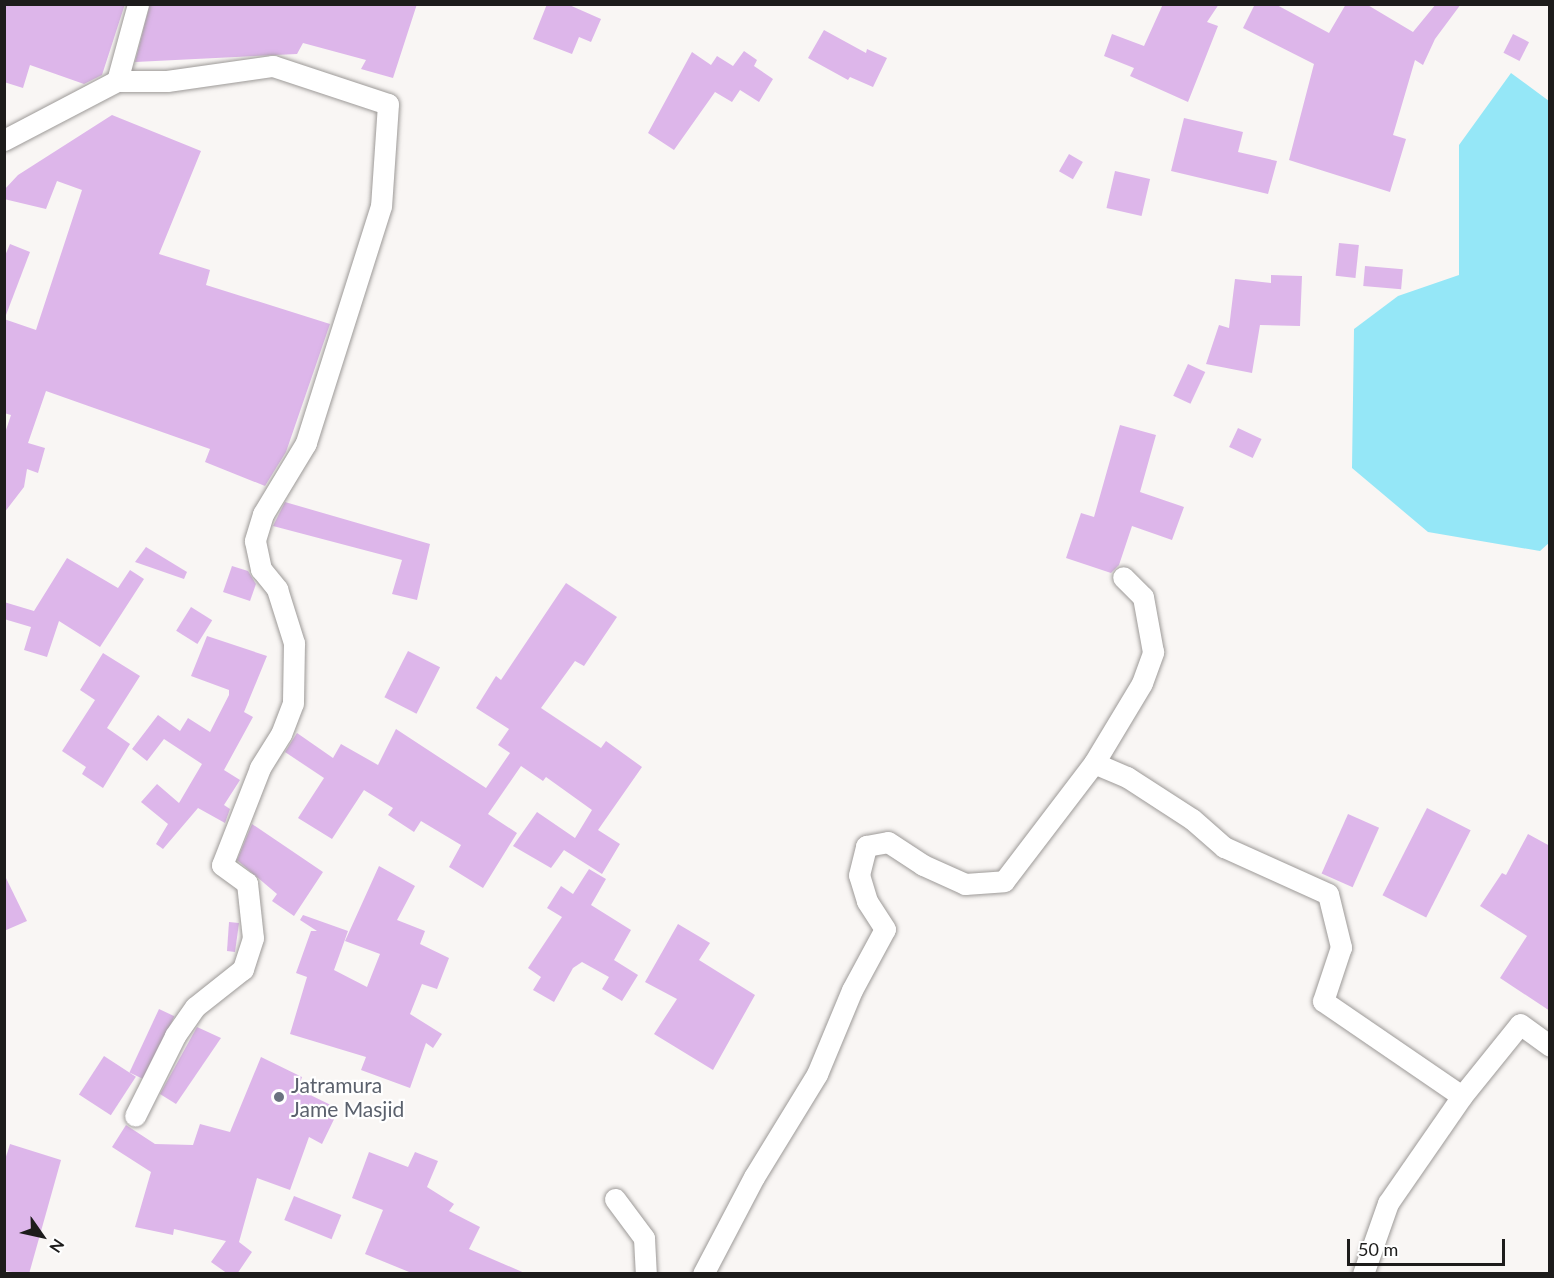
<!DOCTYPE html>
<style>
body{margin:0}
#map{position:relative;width:1554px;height:1278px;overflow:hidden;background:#f9f6f4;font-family:Lato,sans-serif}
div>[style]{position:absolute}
.water>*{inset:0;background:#95e7f7}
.building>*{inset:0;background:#ddb6ea;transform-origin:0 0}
.roads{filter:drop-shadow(0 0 2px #9d9a98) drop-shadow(0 0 2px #9d9a98)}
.minor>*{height:21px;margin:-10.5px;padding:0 10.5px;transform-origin:10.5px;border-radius:10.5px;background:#fff}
.dots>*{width:16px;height:16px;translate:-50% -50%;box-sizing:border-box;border:3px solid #fff;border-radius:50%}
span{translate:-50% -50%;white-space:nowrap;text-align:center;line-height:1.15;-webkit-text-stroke:4.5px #fff;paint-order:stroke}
.worship-label{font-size:21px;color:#5b616d}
.left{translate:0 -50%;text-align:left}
.frame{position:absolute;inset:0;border:6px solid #1d1c1b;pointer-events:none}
.north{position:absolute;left:12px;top:1206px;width:60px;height:60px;-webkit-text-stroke:4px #fff;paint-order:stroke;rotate:124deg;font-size:16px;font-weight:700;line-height:24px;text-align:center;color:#1d1c1b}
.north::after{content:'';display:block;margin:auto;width:21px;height:27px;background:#1d1c1b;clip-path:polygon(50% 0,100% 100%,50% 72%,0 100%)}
.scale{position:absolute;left:1347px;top:1239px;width:158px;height:27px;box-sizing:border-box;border:3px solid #1d1c1b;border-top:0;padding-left:8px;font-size:18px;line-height:21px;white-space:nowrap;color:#1d1c1b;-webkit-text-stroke:4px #fff;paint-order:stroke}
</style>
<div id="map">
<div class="water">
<div style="clip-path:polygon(1511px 73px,1549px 101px,1550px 542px,1540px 551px,1428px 532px,1352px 468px,1354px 329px,1398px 296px,1459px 275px,1459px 145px)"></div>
</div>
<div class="building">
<div style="clip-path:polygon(4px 4px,125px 4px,102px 75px,84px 84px,30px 65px,23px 88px,4px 82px)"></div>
<div style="clip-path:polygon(150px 4px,417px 4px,393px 78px,361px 69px,366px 60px,303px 43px,297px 54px,135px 62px)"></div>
<div style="clip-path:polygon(547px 4px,567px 4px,601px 19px,591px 42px,579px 37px,572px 54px,533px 39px)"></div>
<div style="clip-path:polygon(1163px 4px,1219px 4px,1207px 22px,1218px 26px,1188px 102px,1130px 76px,1134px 68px,1104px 56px,1112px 34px,1144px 46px)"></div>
<div style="clip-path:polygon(1255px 4px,1275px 4px,1329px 33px,1346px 4px,1366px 4px,1413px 32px,1436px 4px,1461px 4px,1435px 39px,1423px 65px,1415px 60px,1393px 135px,1406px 139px,1390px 192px,1289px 160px,1314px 64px,1243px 28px)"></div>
<div style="clip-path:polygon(824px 30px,866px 53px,867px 49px,887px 58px,873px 87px,850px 77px,848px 80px,808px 58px)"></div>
<div style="left:1513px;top:34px;width:18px;height:21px;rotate:27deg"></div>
<div style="clip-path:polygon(744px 51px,757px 60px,754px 66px,773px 79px,759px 102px,740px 90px,732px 102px,715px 92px,674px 150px,648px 133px,692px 52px,711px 65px,717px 56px,733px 66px)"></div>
<div style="clip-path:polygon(112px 115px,201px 151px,159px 254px,210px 270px,206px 285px,330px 324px,286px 452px,265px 486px,205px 462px,210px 449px,46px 391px,28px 443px,45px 448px,38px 473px,27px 469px,24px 487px,4px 513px,4px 436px,11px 415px,4px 413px,4px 319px,36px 330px,82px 190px,57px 181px,46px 209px,4px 199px,4px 190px,18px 175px)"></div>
<div style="clip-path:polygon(1184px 118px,1243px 132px,1238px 152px,1277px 161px,1268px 194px,1171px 171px)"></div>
<div style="left:1069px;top:154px;width:16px;height:20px;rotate:30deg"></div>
<div style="left:1115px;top:171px;width:36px;height:38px;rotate:13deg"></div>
<div style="left:1339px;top:243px;width:20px;height:33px;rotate:6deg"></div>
<div style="clip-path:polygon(10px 244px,30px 252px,6px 315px,4px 258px)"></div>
<div style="left:1365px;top:266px;width:38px;height:20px;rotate:5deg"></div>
<div style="clip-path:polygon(1271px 275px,1302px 276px,1300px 326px,1260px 325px,1252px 373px,1206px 364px,1219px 325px,1229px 328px,1235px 279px,1271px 283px)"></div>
<div style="left:1188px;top:364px;width:19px;height:35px;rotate:25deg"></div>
<div style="clip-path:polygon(1120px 425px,1156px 435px,1140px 492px,1184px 507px,1172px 540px,1132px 526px,1119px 565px,1111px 573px,1066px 558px,1081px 513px,1094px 517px)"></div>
<div style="left:1238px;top:428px;width:26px;height:21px;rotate:25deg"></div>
<div style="clip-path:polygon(285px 502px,430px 544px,417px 600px,392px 594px,402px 560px,273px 526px)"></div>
<div style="clip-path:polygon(146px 547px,187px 572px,184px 579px,135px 562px)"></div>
<div style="clip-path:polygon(67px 558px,118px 588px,130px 570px,144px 579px,100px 647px,59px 621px,47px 657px,24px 650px,31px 627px,4px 619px,4px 602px,34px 611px)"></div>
<div style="clip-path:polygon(232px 566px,248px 571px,256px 584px,250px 601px,223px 592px)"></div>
<div style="clip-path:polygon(566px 583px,617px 617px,584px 666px,575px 661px,541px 708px,601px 748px,606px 741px,642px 767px,598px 830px,620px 844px,602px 874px,564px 850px,551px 868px,513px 846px,537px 812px,575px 838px,592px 810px,546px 777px,543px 781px,521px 766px,488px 814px,517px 833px,483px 888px,449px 867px,461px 845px,421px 821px,414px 832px,388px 815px,393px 808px,364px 790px,332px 839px,298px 818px,324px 778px,285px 752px,297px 733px,333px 758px,341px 744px,378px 765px,396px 729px,486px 788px,510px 753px,498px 745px,509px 729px,476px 708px,496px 676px,501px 680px)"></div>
<div style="left:191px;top:607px;width:25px;height:28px;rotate:32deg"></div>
<div style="clip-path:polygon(207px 636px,267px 656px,244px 712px,253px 717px,224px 770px,240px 780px,224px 805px,230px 809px,225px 823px,198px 808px,163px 849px,156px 844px,168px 824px,141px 802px,157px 784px,179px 803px,202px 764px,164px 739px,147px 761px,132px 749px,158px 715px,180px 731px,188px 718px,210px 732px,229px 695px,229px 690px,191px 676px)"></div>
<div style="left:408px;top:651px;width:36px;height:52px;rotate:27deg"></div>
<div style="clip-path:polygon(103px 653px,140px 676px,107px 728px,130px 744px,103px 788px,82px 774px,86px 767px,62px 751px,95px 700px,80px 690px)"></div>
<div style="left:1427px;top:808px;width:49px;height:98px;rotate:27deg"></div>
<div style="left:1348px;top:814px;width:34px;height:65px;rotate:24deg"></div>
<div style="clip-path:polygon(252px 824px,323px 872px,294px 916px,272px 901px,277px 894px,237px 860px)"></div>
<div style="clip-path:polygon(1528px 834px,1550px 846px,1550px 1011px,1500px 978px,1527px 936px,1480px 906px,1502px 873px,1506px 875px)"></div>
<div style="clip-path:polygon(379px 866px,415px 886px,397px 920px,425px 931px,420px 944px,449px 958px,437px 989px,422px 984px,410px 1014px,442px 1034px,433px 1048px,426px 1043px,410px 1088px,361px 1070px,366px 1057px,290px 1034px,307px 977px,296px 973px,311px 931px,317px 931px,300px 920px,303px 915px,348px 931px,334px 970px,367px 987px,380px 954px,345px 941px)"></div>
<div style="clip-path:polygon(589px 869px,606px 879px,591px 905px,631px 930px,614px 960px,638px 975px,622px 1001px,602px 989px,609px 977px,582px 962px,573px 968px,554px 1002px,533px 990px,541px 977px,528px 968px,562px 917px,547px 908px,561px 886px,573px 894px)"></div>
<div style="clip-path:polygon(4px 874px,27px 921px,4px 931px)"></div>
<div style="clip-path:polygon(229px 922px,239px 923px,235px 952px,227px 951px)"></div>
<div style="clip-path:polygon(678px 924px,710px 943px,699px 960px,755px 995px,713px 1070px,654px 1034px,677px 999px,645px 982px)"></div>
<div style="left:159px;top:1009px;width:17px;height:70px;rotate:25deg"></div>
<div style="clip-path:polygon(197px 1027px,221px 1038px,176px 1104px,160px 1094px)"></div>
<div style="left:104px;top:1056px;width:38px;height:46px;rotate:33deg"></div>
<div style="clip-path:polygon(261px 1057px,302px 1077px,298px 1089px,339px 1109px,322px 1144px,309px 1137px,290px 1190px,257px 1178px,239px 1242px,252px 1252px,237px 1274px,228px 1274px,211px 1262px,226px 1241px,174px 1229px,173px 1235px,135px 1227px,151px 1172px,112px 1147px,126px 1125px,155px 1144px,193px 1145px,200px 1124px,230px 1132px)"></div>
<div style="clip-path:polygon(10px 1144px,61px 1160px,29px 1274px,4px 1271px,4px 1163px)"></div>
<div style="clip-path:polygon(369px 1152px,408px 1167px,415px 1152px,438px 1161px,427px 1187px,454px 1204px,449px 1211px,480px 1227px,469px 1249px,527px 1274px,414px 1274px,365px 1254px,383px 1210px,352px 1198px)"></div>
<div style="left:294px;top:1196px;width:51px;height:26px;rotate:22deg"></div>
</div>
<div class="roads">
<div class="minor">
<div style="left:117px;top:81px;width:80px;rotate:-74.7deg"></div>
<div style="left:4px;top:140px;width:127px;rotate:-27.6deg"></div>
<div style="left:117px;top:81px;width:50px"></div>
<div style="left:167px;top:81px;width:107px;rotate:-8.1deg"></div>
<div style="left:273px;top:66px;width:121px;rotate:18.3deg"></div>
<div style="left:388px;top:104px;width:102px;rotate:93.9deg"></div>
<div style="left:381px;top:206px;width:249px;rotate:107.6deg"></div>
<div style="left:306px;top:443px;width:83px;rotate:121.2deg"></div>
<div style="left:263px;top:514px;width:28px;rotate:107deg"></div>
<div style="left:255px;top:541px;width:29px;rotate:78deg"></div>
<div style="left:261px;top:569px;width:26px;rotate:51deg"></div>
<div style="left:277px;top:589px;width:57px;rotate:72.5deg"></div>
<div style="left:294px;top:643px;width:60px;rotate:91deg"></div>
<div style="left:293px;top:703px;width:33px;rotate:111deg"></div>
<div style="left:281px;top:734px;width:40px;rotate:122deg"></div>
<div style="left:260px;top:768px;width:104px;rotate:111.4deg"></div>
<div style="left:222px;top:865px;width:31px;rotate:36deg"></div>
<div style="left:247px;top:883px;width:55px;rotate:83.8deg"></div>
<div style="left:253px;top:938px;width:33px;rotate:108deg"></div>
<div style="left:243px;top:969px;width:61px;rotate:141.6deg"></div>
<div style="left:195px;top:1007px;width:35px;rotate:125deg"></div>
<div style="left:175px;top:1036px;width:89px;rotate:116.6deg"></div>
<div style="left:1094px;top:763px;width:93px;rotate:-59deg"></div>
<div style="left:1142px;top:683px;width:33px;rotate:-70deg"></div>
<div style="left:1153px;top:652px;width:56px;rotate:-100.3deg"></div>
<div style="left:1143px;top:597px;width:28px;rotate:-135deg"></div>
<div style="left:615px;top:1199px;width:49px;rotate:53.4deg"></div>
<div style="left:644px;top:1238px;width:36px;rotate:87deg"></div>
<div style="left:703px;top:1274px;width:110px;rotate:-62.3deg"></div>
<div style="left:754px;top:1177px;width:121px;rotate:-58.5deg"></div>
<div style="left:817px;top:1074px;width:91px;rotate:-67.4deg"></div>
<div style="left:852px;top:990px;width:69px;rotate:-61.6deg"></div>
<div style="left:885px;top:929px;width:33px;rotate:-123deg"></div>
<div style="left:867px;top:901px;width:27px;rotate:-107deg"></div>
<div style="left:859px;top:875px;width:30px;rotate:-76deg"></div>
<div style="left:866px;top:846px;width:22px;rotate:-10deg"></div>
<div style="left:888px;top:842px;width:42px;rotate:33.3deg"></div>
<div style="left:923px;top:865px;width:46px;rotate:24.3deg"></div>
<div style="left:965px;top:884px;width:39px;rotate:-4deg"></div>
<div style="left:1004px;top:881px;width:148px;rotate:-52.7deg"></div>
<div style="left:1094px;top:763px;width:36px;rotate:23deg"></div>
<div style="left:1127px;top:777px;width:77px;rotate:32.9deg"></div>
<div style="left:1192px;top:819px;width:43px;rotate:41.2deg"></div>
<div style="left:1224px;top:847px;width:114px;rotate:24.3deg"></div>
<div style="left:1328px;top:894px;width:55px;rotate:76.2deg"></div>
<div style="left:1341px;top:947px;width:57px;rotate:108.4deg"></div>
<div style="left:1323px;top:1001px;width:168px;rotate:34.4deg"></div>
<div style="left:1363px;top:1274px;width:75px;rotate:-70.6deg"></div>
<div style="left:1388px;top:1203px;width:130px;rotate:-55.3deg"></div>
<div style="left:1462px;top:1096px;width:92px;rotate:-51.1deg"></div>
<div style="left:1520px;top:1024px;width:37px;rotate:36deg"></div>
</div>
</div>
<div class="dots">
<div style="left:279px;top:1097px;background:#6b7280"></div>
</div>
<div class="worship-label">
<span class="left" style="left:291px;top:1097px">Jatramura<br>Jame Masjid</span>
</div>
<div class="frame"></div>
<div class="north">N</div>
<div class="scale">50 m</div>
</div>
